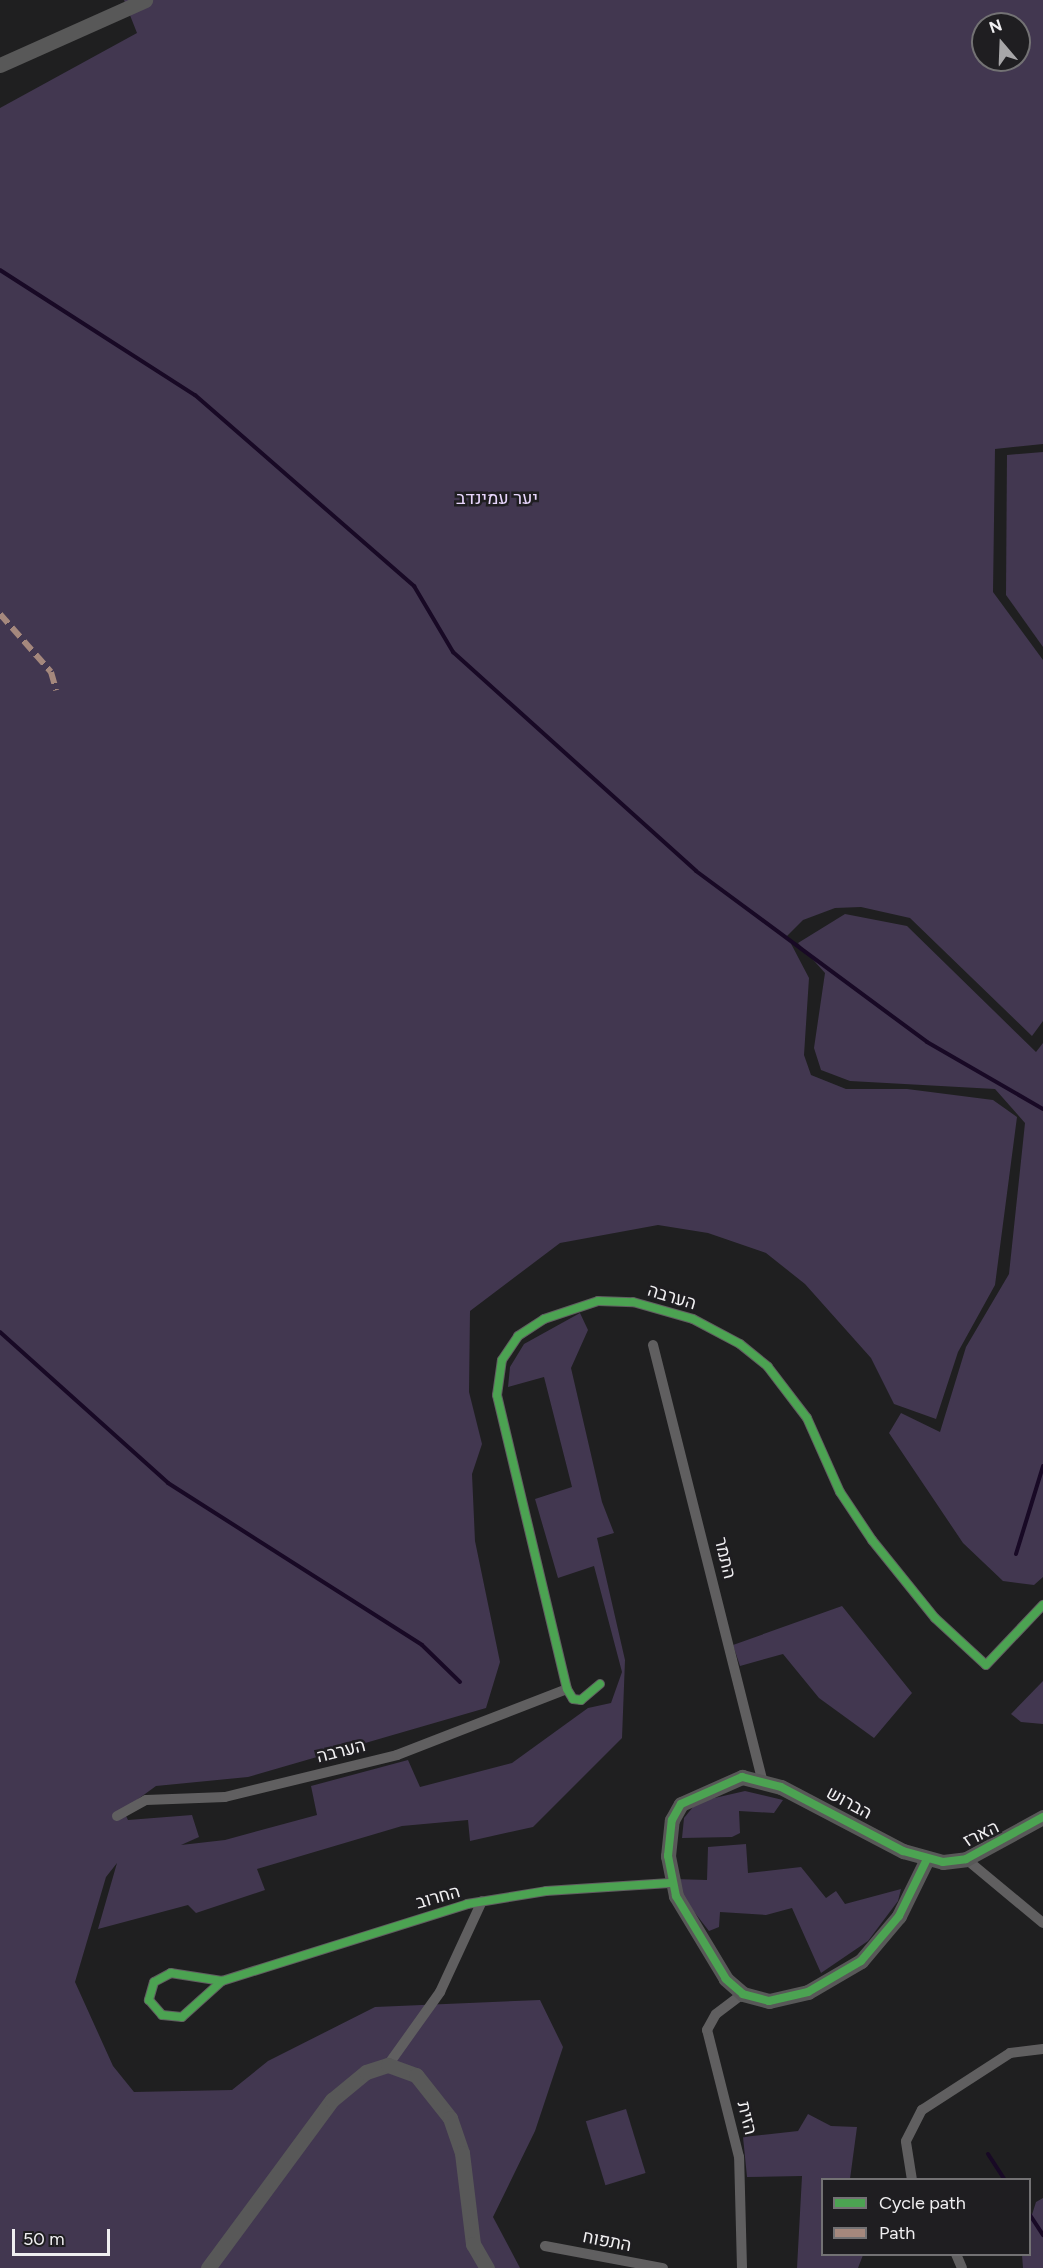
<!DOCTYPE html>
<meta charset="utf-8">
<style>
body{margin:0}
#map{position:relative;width:1043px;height:2268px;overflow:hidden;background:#1f1f20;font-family:Figtree,Heebo,sans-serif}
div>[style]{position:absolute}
.green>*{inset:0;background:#423750;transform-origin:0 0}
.stream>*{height:4px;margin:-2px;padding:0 2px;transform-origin:2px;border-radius:2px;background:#180925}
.street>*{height:10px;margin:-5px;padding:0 5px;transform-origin:5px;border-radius:5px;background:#605f60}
.secondary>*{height:15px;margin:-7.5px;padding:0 7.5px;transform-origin:7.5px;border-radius:7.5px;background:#585858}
.quiet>*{height:6px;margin-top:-3px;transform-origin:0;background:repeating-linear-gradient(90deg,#a5887d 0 12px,transparent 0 18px)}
.cycleway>*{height:8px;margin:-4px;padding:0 4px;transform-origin:4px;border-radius:4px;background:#4ca352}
span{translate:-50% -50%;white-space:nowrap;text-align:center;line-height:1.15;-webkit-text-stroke:5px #1f1e21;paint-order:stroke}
.park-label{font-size:18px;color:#e7d5fc}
.street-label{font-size:18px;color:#f0eff1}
.legend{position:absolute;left:821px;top:2178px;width:210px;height:78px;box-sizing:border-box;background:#1f1e21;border:2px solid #737274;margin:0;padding:8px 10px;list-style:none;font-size:18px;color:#f0eff1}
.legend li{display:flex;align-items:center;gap:12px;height:30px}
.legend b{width:30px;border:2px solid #737274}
.north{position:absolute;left:971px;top:12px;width:60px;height:60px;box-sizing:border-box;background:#1f1e21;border:2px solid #737274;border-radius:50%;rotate:341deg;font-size:16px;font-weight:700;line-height:24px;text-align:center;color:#f0eff1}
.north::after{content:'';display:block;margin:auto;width:21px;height:27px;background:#a7a6a8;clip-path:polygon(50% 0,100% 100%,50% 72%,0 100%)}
.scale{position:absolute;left:12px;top:2229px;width:98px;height:27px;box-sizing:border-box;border:3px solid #f0eff1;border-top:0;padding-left:8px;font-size:18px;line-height:21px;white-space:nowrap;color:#f0eff1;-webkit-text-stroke:4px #1f1e21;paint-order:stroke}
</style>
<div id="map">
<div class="green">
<div style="clip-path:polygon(evenodd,124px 0,1043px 0,1043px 444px,995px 449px,993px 592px,1043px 660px,1043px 1021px,1032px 1036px,910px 918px,861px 907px,835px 908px,803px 920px,787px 936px,809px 978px,804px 1055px,811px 1075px,846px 1089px,907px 1089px,993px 1100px,1017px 1117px,995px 1285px,958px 1352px,936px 1419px,894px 1404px,871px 1358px,805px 1284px,766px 1253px,708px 1233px,658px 1225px,560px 1243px,470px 1311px,469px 1392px,482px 1444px,472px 1474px,475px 1541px,500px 1662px,486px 1708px,248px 1777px,156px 1786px,123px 1810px,128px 1820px,192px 1815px,199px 1837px,181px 1845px,225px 1840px,317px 1815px,311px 1786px,408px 1760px,420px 1787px,512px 1763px,588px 1708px,611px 1703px,622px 1672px,594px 1566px,558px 1578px,535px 1499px,572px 1487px,544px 1377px,508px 1387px,510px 1367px,524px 1344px,580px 1313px,588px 1330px,571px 1368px,602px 1502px,614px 1533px,597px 1538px,625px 1660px,622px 1738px,533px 1827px,470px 1841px,468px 1820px,402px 1826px,257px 1869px,265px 1890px,196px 1913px,188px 1905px,98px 1929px,117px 1863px,106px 1877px,75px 1982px,113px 2066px,134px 2092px,232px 2090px,268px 2061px,375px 2007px,540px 2000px,563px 2047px,535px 2131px,493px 2217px,520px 2268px,0 2268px,0 108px,137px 33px,124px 0,983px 24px,1019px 24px,1019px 60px,983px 60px,983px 24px)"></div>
<div style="clip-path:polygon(1043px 452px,1043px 647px,1006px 595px,1007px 455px)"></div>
<div style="clip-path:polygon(845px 914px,907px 926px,1036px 1052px,1043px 1043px,1043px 1577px,1034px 1585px,1003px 1581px,963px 1543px,889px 1433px,901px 1413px,940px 1432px,966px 1347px,1009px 1274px,1025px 1123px,995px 1089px,850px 1081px,821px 1070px,814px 1048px,825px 973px,798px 943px)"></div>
<div style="clip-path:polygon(842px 1606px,912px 1693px,874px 1738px,819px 1698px,783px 1654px,740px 1666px,733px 1645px)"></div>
<div style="clip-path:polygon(1043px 1681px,1043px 1724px,1021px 1722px,1011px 1714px)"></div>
<div style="clip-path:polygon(745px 1791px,783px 1800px,774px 1813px,739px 1811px,740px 1833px,732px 1837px,682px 1838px,684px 1818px,697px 1802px)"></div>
<div style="clip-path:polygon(746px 1844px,748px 1873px,801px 1867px,826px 1898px,836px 1891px,845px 1904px,901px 1889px,898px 1901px,868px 1941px,821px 1973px,792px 1908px,766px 1915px,720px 1912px,719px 1927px,709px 1931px,674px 1886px,673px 1879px,707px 1880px,708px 1847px)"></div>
<div style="left:626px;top:2109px;width:67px;height:42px;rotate:73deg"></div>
<div style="clip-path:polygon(808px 2114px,831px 2126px,857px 2127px,850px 2179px,822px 2180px,822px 2254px,863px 2255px,858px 2268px,797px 2268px,802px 2176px,747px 2177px,743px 2137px,798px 2131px)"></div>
<div style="clip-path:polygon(1043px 2198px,1043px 2268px,1023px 2268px,1022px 2255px,1030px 2254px,1030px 2221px,1036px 2202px)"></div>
</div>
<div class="stream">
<div style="left:0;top:270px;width:232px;rotate:32.7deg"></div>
<div style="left:195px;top:395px;width:291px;rotate:41.1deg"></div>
<div style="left:414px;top:586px;width:77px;rotate:59.4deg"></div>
<div style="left:453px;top:652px;width:327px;rotate:42deg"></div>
<div style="left:696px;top:871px;width:287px;rotate:36.5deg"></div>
<div style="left:927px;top:1042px;width:134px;rotate:30deg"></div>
<div style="left:0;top:1332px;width:226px;rotate:41.9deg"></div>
<div style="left:168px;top:1483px;width:301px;rotate:32.5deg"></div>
<div style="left:422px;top:1645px;width:53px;rotate:44.2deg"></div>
<div style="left:1016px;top:1554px;width:92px;rotate:-72.9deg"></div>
<div style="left:988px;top:2154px;width:31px;rotate:57deg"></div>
<div style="left:1030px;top:2215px;width:24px;rotate:57deg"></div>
</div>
<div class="street">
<div style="left:653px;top:1345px;width:447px;rotate:75.9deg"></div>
<div style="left:600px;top:1684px;width:25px;rotate:140deg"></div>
<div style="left:581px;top:1700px;width:8px;rotate:-173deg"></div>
<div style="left:573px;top:1699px;width:12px;rotate:-121deg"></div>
<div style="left:567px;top:1689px;width:302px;rotate:-103.4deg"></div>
<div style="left:497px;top:1395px;width:35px;rotate:-82deg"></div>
<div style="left:502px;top:1360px;width:29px;rotate:-56deg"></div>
<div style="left:518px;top:1336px;width:31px;rotate:-33deg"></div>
<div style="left:544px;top:1319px;width:57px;rotate:-18.4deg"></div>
<div style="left:598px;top:1301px;width:35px;rotate:2deg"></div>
<div style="left:633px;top:1302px;width:62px;rotate:15.8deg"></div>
<div style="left:693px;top:1319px;width:53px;rotate:28deg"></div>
<div style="left:740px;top:1344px;width:36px;rotate:39deg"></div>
<div style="left:768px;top:1367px;width:64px;rotate:52.6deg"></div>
<div style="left:807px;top:1418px;width:81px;rotate:66deg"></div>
<div style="left:840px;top:1492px;width:58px;rotate:56.3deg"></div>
<div style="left:872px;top:1540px;width:100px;rotate:51.1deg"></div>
<div style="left:935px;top:1618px;width:69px;rotate:42.7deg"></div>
<div style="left:986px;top:1665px;width:83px;rotate:-46.5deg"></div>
<div style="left:117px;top:1816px;width:33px;rotate:-29deg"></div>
<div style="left:146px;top:1800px;width:79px;rotate:-2.2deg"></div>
<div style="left:225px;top:1797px;width:177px;rotate:-13.7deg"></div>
<div style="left:397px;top:1755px;width:182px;rotate:-21.2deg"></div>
<div style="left:966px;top:1859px;width:100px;rotate:39.7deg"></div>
<div style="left:222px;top:1981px;width:52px;rotate:-171.1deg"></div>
<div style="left:171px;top:1973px;width:19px;rotate:152deg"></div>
<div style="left:154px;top:1982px;width:19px;rotate:106deg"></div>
<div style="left:149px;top:2000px;width:20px;rotate:49deg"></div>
<div style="left:162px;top:2015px;width:20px;rotate:6deg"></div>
<div style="left:182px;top:2017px;width:54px;rotate:-42deg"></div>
<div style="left:222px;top:1981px;width:257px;rotate:-17.4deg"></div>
<div style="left:467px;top:1904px;width:80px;rotate:-9.3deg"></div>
<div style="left:546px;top:1891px;width:124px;rotate:-3.7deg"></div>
<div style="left:388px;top:2065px;width:90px;rotate:-54.5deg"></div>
<div style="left:440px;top:1992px;width:100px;rotate:-65.2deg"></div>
<div style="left:912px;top:2180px;width:39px;rotate:-99deg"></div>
<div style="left:906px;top:2141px;width:35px;rotate:-63deg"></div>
<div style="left:922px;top:2110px;width:105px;rotate:-32.9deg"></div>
<div style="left:1010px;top:2053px;width:33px;rotate:-7deg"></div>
<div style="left:545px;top:2246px;width:120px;rotate:10.6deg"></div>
<div style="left:956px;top:2254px;width:15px;rotate:67deg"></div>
<div style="left:742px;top:2268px;width:111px;rotate:-91.5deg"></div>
<div style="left:739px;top:2157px;width:131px;rotate:-104.1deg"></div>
<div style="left:707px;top:2030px;width:18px;rotate:-61deg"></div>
<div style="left:716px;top:2014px;width:34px;rotate:-37deg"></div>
</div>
<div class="secondary">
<div style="left:0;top:65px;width:159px;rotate:-24.1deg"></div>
<div style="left:927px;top:1859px;width:64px;rotate:116.2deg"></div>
<div style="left:899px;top:1916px;width:59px;rotate:130.2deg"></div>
<div style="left:861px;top:1961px;width:61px;rotate:149.7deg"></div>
<div style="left:808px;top:1992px;width:40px;rotate:167deg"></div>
<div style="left:769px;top:2001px;width:27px;rotate:-165deg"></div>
<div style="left:743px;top:1994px;width:23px;rotate:-139deg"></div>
<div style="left:726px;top:1979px;width:97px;rotate:-121.1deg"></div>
<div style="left:676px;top:1896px;width:41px;rotate:-101.3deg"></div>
<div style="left:668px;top:1856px;width:36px;rotate:-84deg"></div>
<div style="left:672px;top:1820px;width:18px;rotate:-61deg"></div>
<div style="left:681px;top:1804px;width:67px;rotate:-23.9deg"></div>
<div style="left:742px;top:1777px;width:40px;rotate:14.4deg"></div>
<div style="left:781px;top:1787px;width:138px;rotate:27.7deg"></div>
<div style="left:903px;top:1851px;width:41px;rotate:15.4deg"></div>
<div style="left:943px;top:1862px;width:23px;rotate:-7deg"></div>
<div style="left:966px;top:1859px;width:88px;rotate:-28.6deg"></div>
<div style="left:208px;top:2268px;width:209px;rotate:-53.6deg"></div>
<div style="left:332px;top:2100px;width:44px;rotate:-39.5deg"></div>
<div style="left:366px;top:2072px;width:23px;rotate:-18deg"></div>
<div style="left:388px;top:2065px;width:30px;rotate:20deg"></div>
<div style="left:416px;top:2075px;width:55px;rotate:51.7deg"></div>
<div style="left:450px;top:2118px;width:37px;rotate:71deg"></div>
<div style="left:462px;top:2153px;width:92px;rotate:83.1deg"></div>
<div style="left:473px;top:2244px;width:28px;rotate:60deg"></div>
</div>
<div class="quiet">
<div style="left:0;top:614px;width:77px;rotate:48.7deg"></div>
<div style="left:51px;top:672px;width:19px;rotate:74deg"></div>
</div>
<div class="cycleway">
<div style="left:600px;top:1684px;width:25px;rotate:140deg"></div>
<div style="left:581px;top:1700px;width:8px;rotate:-173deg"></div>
<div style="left:573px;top:1699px;width:12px;rotate:-121deg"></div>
<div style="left:567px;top:1689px;width:302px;rotate:-103.4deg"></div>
<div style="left:497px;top:1395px;width:35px;rotate:-82deg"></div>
<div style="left:502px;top:1360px;width:29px;rotate:-56deg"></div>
<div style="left:518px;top:1336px;width:31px;rotate:-33deg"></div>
<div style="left:544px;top:1319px;width:57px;rotate:-18.4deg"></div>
<div style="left:598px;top:1301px;width:35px;rotate:2deg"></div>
<div style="left:633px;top:1302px;width:62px;rotate:15.8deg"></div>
<div style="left:693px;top:1319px;width:53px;rotate:28deg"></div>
<div style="left:740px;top:1344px;width:36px;rotate:39deg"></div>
<div style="left:768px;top:1367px;width:64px;rotate:52.6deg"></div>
<div style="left:807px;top:1418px;width:81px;rotate:66deg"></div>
<div style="left:840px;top:1492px;width:58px;rotate:56.3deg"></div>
<div style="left:872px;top:1540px;width:100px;rotate:51.1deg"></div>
<div style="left:935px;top:1618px;width:69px;rotate:42.7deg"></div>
<div style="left:986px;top:1665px;width:83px;rotate:-46.5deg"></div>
<div style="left:927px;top:1859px;width:64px;rotate:116.2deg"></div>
<div style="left:899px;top:1916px;width:59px;rotate:130.2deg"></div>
<div style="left:861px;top:1961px;width:61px;rotate:149.7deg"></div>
<div style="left:808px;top:1992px;width:40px;rotate:167deg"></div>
<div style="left:769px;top:2001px;width:27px;rotate:-165deg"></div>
<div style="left:743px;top:1994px;width:23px;rotate:-139deg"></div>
<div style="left:726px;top:1979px;width:97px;rotate:-121.1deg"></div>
<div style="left:676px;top:1896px;width:41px;rotate:-101.3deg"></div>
<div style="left:668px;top:1856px;width:36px;rotate:-84deg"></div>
<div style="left:672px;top:1820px;width:18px;rotate:-61deg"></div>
<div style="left:681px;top:1804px;width:67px;rotate:-23.9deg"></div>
<div style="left:742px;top:1777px;width:40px;rotate:14.4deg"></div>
<div style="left:781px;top:1787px;width:138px;rotate:27.7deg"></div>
<div style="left:903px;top:1851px;width:41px;rotate:15.4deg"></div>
<div style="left:943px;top:1862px;width:23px;rotate:-7deg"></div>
<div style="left:966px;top:1859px;width:88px;rotate:-28.6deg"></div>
<div style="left:222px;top:1981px;width:52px;rotate:-171.1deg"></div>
<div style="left:171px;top:1973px;width:19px;rotate:152deg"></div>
<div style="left:154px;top:1982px;width:19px;rotate:106deg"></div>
<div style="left:149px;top:2000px;width:20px;rotate:49deg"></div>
<div style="left:162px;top:2015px;width:20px;rotate:6deg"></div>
<div style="left:182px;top:2017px;width:54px;rotate:-42deg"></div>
<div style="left:222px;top:1981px;width:257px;rotate:-17.4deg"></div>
<div style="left:467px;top:1904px;width:80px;rotate:-9.3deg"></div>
<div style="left:546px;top:1891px;width:124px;rotate:-3.7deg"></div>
</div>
<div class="park-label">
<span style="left:497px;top:498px">יער עמינדב</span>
</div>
<div class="street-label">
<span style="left:672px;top:1297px;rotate:17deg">הערבה</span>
<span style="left:725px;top:1558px;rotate:76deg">התמר</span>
<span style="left:341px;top:1751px;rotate:-14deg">הערבה</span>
<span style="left:849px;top:1803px;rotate:28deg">הברוש</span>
<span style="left:981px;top:1834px;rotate:-26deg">הארז</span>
<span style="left:438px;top:1897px;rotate:-16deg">החרוב</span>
<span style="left:747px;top:2118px;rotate:76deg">הזית</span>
<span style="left:607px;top:2241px;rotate:11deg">התפוח</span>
</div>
<ul class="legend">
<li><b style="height:8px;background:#4ca352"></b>Cycle path</li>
<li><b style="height:8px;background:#a5887d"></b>Path</li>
</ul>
<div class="north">N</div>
<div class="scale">50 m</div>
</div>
